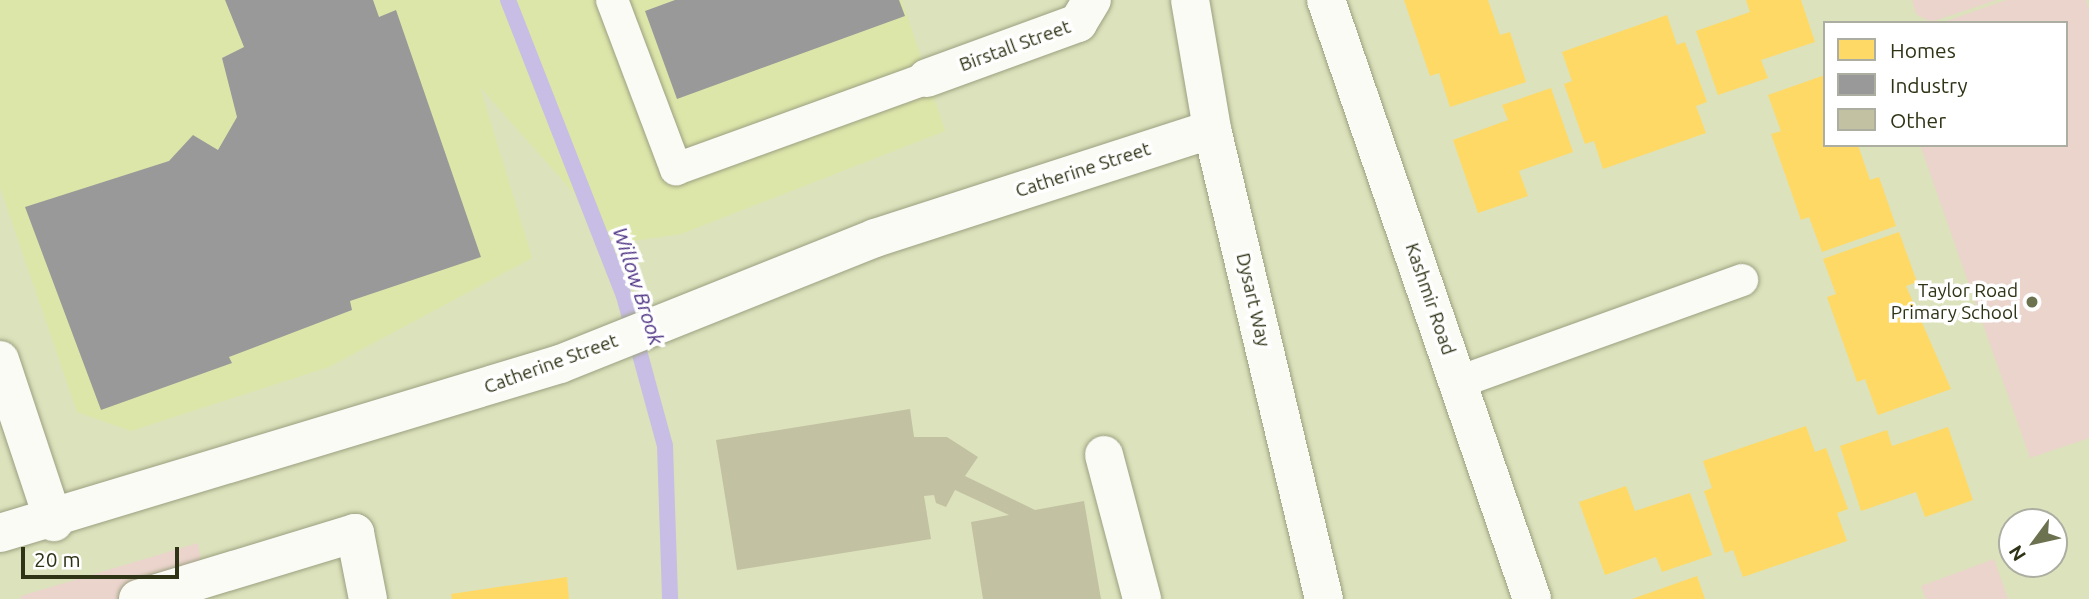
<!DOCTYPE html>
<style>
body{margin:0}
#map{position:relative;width:2089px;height:599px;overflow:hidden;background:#dce2bb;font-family:Ubuntu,sans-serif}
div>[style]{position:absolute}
.built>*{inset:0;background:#dde6a9}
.green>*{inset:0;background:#ebd4cc}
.homes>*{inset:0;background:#ffd966}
.industry>*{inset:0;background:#999}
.stream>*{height:16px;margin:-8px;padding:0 8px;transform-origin:8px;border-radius:8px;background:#c8bde4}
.building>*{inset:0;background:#c2c1a2}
.roads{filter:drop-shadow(0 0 2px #9ca081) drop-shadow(0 0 2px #9ca081)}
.service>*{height:32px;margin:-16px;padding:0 16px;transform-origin:16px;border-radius:16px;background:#fafbf5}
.minor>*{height:38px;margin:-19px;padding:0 19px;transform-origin:19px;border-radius:19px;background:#fafbf5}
.tertiary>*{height:38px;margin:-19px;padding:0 19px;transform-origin:19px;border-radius:19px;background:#fafbf5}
.dots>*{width:19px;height:19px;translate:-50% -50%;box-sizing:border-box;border:4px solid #fff;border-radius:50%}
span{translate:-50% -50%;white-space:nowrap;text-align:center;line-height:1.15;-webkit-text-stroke:7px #fff;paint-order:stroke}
.street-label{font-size:19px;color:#303417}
.poi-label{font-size:19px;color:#303417}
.right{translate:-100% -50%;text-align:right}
.water-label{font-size:21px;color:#4d3183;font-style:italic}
.legend{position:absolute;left:1823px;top:21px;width:245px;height:126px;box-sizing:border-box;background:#fff;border:2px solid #acaea2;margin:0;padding:9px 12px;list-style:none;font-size:21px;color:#303417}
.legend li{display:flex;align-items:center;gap:14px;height:35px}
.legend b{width:35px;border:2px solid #acaea2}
.north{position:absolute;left:1998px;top:508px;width:70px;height:70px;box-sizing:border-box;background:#fff;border:2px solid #acaea2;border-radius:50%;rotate:237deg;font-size:19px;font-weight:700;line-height:28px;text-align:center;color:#303417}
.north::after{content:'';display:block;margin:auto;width:24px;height:32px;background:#6c7150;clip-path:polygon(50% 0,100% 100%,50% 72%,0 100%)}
.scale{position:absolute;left:21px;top:547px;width:158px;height:32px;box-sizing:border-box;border:4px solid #303417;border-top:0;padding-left:9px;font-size:21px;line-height:24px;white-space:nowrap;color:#303417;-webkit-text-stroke:5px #fff;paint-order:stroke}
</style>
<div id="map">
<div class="built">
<div style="clip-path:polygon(0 0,902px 0,945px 131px,681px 234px,618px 243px,480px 87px,532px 258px,329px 367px,131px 431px,77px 412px,0 187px)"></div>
</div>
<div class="green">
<div style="clip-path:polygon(1912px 0,1997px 0,1931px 22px,1916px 14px)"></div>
<div style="clip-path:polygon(2006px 0,2086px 0,2089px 10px,2089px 438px,2030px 458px,1920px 145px,2066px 145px,2066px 23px,1941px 23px)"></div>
<div style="clip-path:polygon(198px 543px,207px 599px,21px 599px,21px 596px)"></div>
<div style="clip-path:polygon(1994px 559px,2008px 599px,1926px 599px,1921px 586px)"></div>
</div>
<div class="homes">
<div style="clip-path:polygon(1404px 0,1488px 0,1500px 35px,1510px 32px,1526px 82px,1450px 107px,1439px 73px,1430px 76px)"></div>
<div style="clip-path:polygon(1746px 0,1801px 0,1815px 42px,1761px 60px,1768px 78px,1718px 95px,1696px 31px,1750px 12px)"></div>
<div style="clip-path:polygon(1667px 15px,1677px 45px,1685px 42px,1707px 102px,1696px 106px,1706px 133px,1603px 169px,1594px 141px,1585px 144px,1564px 84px,1572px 81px,1562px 52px)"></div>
<div style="clip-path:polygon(1825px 75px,1825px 145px,1858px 145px,1870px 180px,1879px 177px,1896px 226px,1822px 252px,1809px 217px,1801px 220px,1771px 134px,1781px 131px,1768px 95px)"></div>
<div style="clip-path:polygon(1551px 88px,1573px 152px,1519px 171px,1528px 196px,1478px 213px,1453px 140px,1508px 120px,1502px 105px)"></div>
<div style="clip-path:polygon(1899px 232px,1917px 282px,1906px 286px,1951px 389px,1878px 415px,1865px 379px,1857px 382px,1827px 297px,1836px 294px,1823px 259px)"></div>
<div style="clip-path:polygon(1806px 426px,1815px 452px,1826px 448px,1848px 509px,1837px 513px,1847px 541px,1743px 577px,1733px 550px,1725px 553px,1704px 491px,1712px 488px,1703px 461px)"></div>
<div style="clip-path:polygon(1948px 427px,1973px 500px,1925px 517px,1916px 492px,1861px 511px,1840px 446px,1887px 430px,1892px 446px)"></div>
<div style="clip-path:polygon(1626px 486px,1635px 511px,1690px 493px,1712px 555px,1662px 572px,1656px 557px,1605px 575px,1579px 502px)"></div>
<div style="clip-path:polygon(1697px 576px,1705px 599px,1632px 599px)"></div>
<div style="clip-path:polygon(567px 577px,569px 599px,452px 599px,451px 594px)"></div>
</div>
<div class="industry">
<div style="clip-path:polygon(225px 0,373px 0,379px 17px,396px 10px,481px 257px,350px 301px,352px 310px,229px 357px,232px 363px,101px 410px,25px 207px,169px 161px,193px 135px,218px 150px,237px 117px,222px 58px,244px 47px)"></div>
<div style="clip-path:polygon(675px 0,899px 0,905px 16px,677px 99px,645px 11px)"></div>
</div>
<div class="stream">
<div style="left:508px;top:0;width:318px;rotate:68.6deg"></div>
<div style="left:624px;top:296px;width:156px;rotate:74.7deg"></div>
<div style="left:665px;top:446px;width:153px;rotate:88.1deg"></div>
</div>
<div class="building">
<div style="clip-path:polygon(910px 409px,914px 437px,947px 437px,978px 457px,965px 476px,1035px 510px,1084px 501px,1101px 599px,983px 599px,971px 522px,1009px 515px,955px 490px,946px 507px,936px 503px,934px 495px,924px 496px,931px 539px,737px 570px,716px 440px)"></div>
</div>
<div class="roads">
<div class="service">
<div style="left:612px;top:0;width:181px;rotate:69.3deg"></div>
<div style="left:676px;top:169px;width:267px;rotate:-19.9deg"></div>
<div style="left:1459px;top:382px;width:301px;rotate:-19.8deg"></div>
</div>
<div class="minor">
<div style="left:1326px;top:0;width:633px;rotate:71.02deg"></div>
<div style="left:927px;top:78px;width:161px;rotate:-20deg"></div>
<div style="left:1078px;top:23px;width:27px;rotate:-59deg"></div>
<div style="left:0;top:360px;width:171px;rotate:71.6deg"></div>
<div style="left:1104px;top:455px;width:149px;rotate:75.2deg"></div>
<div style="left:138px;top:599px;width:227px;rotate:-16.9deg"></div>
<div style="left:355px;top:533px;width:67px;rotate:78.9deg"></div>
</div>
<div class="tertiary">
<div style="left:1190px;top:0;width:131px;rotate:80.3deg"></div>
<div style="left:1212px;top:129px;width:483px;rotate:76.6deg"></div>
<div style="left:0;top:533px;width:585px;rotate:-16.79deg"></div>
<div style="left:560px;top:364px;width:339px;rotate:-21.8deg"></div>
<div style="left:875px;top:238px;width:354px;rotate:-17.9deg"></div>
</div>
</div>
<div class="dots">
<div style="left:2032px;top:302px;background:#6c7150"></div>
</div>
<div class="street-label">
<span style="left:1015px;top:46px;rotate:-20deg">Birstall Street</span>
<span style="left:1083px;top:170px;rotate:-18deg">Catherine Street</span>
<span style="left:1430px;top:299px;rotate:71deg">Kashmir Road</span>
<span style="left:1253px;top:300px;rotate:77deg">Dysart Way</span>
<span style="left:551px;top:364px;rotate:-20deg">Catherine Street</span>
</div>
<div class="poi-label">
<span class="right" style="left:2018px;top:302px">Taylor Road<br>Primary School</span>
</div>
<div class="water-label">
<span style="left:639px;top:286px;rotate:72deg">Willow Brook</span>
</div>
<ul class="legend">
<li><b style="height:19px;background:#ffd966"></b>Homes</li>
<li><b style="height:19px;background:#999"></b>Industry</li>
<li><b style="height:19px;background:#c2c1a2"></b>Other</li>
</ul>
<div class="north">N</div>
<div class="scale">20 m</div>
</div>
